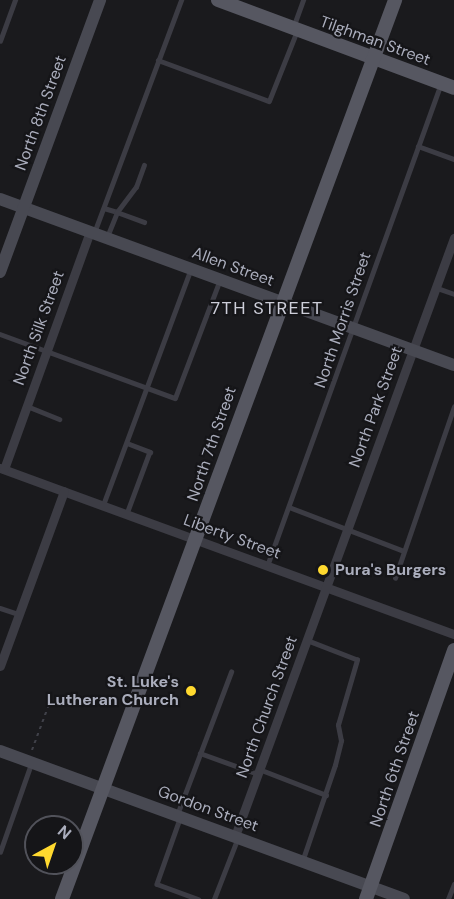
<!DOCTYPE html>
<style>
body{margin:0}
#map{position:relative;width:454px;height:899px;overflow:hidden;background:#1a1a1d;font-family:"DM Sans",sans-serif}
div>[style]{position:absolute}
.path>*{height:2px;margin-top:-1px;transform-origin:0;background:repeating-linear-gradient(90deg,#404149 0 3px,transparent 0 7.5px)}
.lane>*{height:4.5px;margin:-2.25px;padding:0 2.25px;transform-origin:2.25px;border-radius:2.25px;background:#3c3c44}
.street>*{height:9px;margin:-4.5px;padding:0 4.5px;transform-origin:4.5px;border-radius:4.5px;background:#3c3c44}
.secondary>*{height:12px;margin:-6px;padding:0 6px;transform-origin:6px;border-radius:6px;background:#484952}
.primary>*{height:14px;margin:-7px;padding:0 7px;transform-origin:7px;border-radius:7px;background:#565761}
.dots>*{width:16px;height:16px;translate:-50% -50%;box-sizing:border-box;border:3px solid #151518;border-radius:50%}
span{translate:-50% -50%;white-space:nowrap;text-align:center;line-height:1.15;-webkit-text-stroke:4.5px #151518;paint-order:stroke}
.street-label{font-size:16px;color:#abaebd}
.poi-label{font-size:16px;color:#abaebd;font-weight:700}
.left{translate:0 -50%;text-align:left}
.right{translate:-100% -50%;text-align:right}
.neighbourhood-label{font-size:18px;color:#cdced9;letter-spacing:1.5px}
.north{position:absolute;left:24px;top:815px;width:60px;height:60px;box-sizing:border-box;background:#151518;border:2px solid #51525a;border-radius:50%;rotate:40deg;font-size:16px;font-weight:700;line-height:24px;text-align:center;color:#abaebd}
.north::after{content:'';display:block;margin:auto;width:21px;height:27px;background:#ffd92f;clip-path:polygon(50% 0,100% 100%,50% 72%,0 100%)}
</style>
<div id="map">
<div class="path">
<div style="left:32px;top:750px;width:46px;rotate:-69.6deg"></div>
</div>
<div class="lane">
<div style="left:294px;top:25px;width:27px;rotate:-70deg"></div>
<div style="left:0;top:41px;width:44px;rotate:-69.9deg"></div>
<div style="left:158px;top:60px;width:118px;rotate:20.3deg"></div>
<div style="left:269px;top:101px;width:73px;rotate:-68.3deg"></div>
<div style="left:418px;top:146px;width:38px;rotate:20deg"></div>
<div style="left:104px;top:208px;width:14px;rotate:17deg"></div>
<div style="left:117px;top:212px;width:31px;rotate:-53deg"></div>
<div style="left:136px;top:187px;width:23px;rotate:-70deg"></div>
<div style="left:94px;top:233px;width:249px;rotate:-69.5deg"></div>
<div style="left:107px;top:237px;width:27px;rotate:-68deg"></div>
<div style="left:117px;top:212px;width:29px;rotate:20deg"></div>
<div style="left:437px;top:288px;width:18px;rotate:19deg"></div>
<div style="left:0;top:334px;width:186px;rotate:20.1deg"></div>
<div style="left:175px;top:398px;width:124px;rotate:-69.2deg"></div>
<div style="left:27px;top:406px;width:35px;rotate:22deg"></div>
<div style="left:127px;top:443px;width:25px;rotate:21deg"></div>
<div style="left:150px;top:452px;width:66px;rotate:110.4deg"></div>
<div style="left:103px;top:505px;width:252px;rotate:-69.6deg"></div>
<div style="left:289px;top:507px;width:123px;rotate:20.9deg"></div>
<div style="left:267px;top:566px;width:510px;rotate:-70.18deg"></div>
<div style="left:395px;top:578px;width:181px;rotate:-71deg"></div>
<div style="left:0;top:608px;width:20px;rotate:18deg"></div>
<div style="left:200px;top:753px;width:62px;rotate:19.9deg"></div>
<div style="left:259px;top:769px;width:72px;rotate:21.2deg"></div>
<div style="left:177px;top:815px;width:153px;rotate:-69.3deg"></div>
<div style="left:180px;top:819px;width:69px;rotate:109.5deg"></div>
<div style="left:157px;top:884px;width:44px;rotate:20.1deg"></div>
<div style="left:0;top:852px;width:93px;rotate:-70.6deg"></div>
<div style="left:303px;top:859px;width:99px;rotate:-71.2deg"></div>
<div style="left:335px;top:765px;width:25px;rotate:-76deg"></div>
<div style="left:341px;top:741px;width:16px;rotate:-101deg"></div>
<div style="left:338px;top:725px;width:68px;rotate:-73.7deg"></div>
<div style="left:357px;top:660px;width:53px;rotate:-158.8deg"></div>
<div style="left:214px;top:899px;width:63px;rotate:-68.7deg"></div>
<div style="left:448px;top:899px;width:16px;rotate:-68deg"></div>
</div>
<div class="street">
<div style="left:0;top:468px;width:483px;rotate:20.1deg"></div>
<div style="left:4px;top:469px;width:252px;rotate:-70.1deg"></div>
<div style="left:0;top:666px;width:186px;rotate:-69.9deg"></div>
<div style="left:235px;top:836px;width:637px;rotate:-69.89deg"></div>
</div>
<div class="secondary">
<div style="left:0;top:199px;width:483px;rotate:20.1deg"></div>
<div style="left:0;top:272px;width:290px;rotate:-69.8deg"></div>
<div style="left:0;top:751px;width:430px;rotate:20.1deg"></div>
</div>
<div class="primary">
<div style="left:218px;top:0;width:252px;rotate:20.4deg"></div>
<div style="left:62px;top:899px;width:959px;rotate:-69.67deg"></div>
<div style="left:366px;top:899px;width:264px;rotate:-70.5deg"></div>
</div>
<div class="dots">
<div style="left:323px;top:570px;background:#ffd92f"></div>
<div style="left:191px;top:691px;background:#ffd92f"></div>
</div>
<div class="street-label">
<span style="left:375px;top:41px;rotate:20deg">Tilghman Street</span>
<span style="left:41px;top:113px;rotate:-70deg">North 8th Street</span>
<span style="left:233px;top:267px;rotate:20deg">Allen Street</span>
<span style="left:343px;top:320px;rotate:-71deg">North Morris Street</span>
<span style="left:39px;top:328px;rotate:-70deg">North Silk Street</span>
<span style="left:376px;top:407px;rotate:-70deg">North Park Street</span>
<span style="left:212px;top:444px;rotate:-71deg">North 7th Street</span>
<span style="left:232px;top:537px;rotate:20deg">Liberty Street</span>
<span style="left:267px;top:707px;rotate:-70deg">North Church Street</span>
<span style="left:395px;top:769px;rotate:-71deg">North 6th Street</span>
<span style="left:208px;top:809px;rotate:20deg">Gordon Street</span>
</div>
<div class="poi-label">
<span class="left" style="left:335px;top:570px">Pura's Burgers</span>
<span class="right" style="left:179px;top:691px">St. Luke's<br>Lutheran Church</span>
</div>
<div class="neighbourhood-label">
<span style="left:267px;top:308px">7TH STREET</span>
</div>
<div class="north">N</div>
</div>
